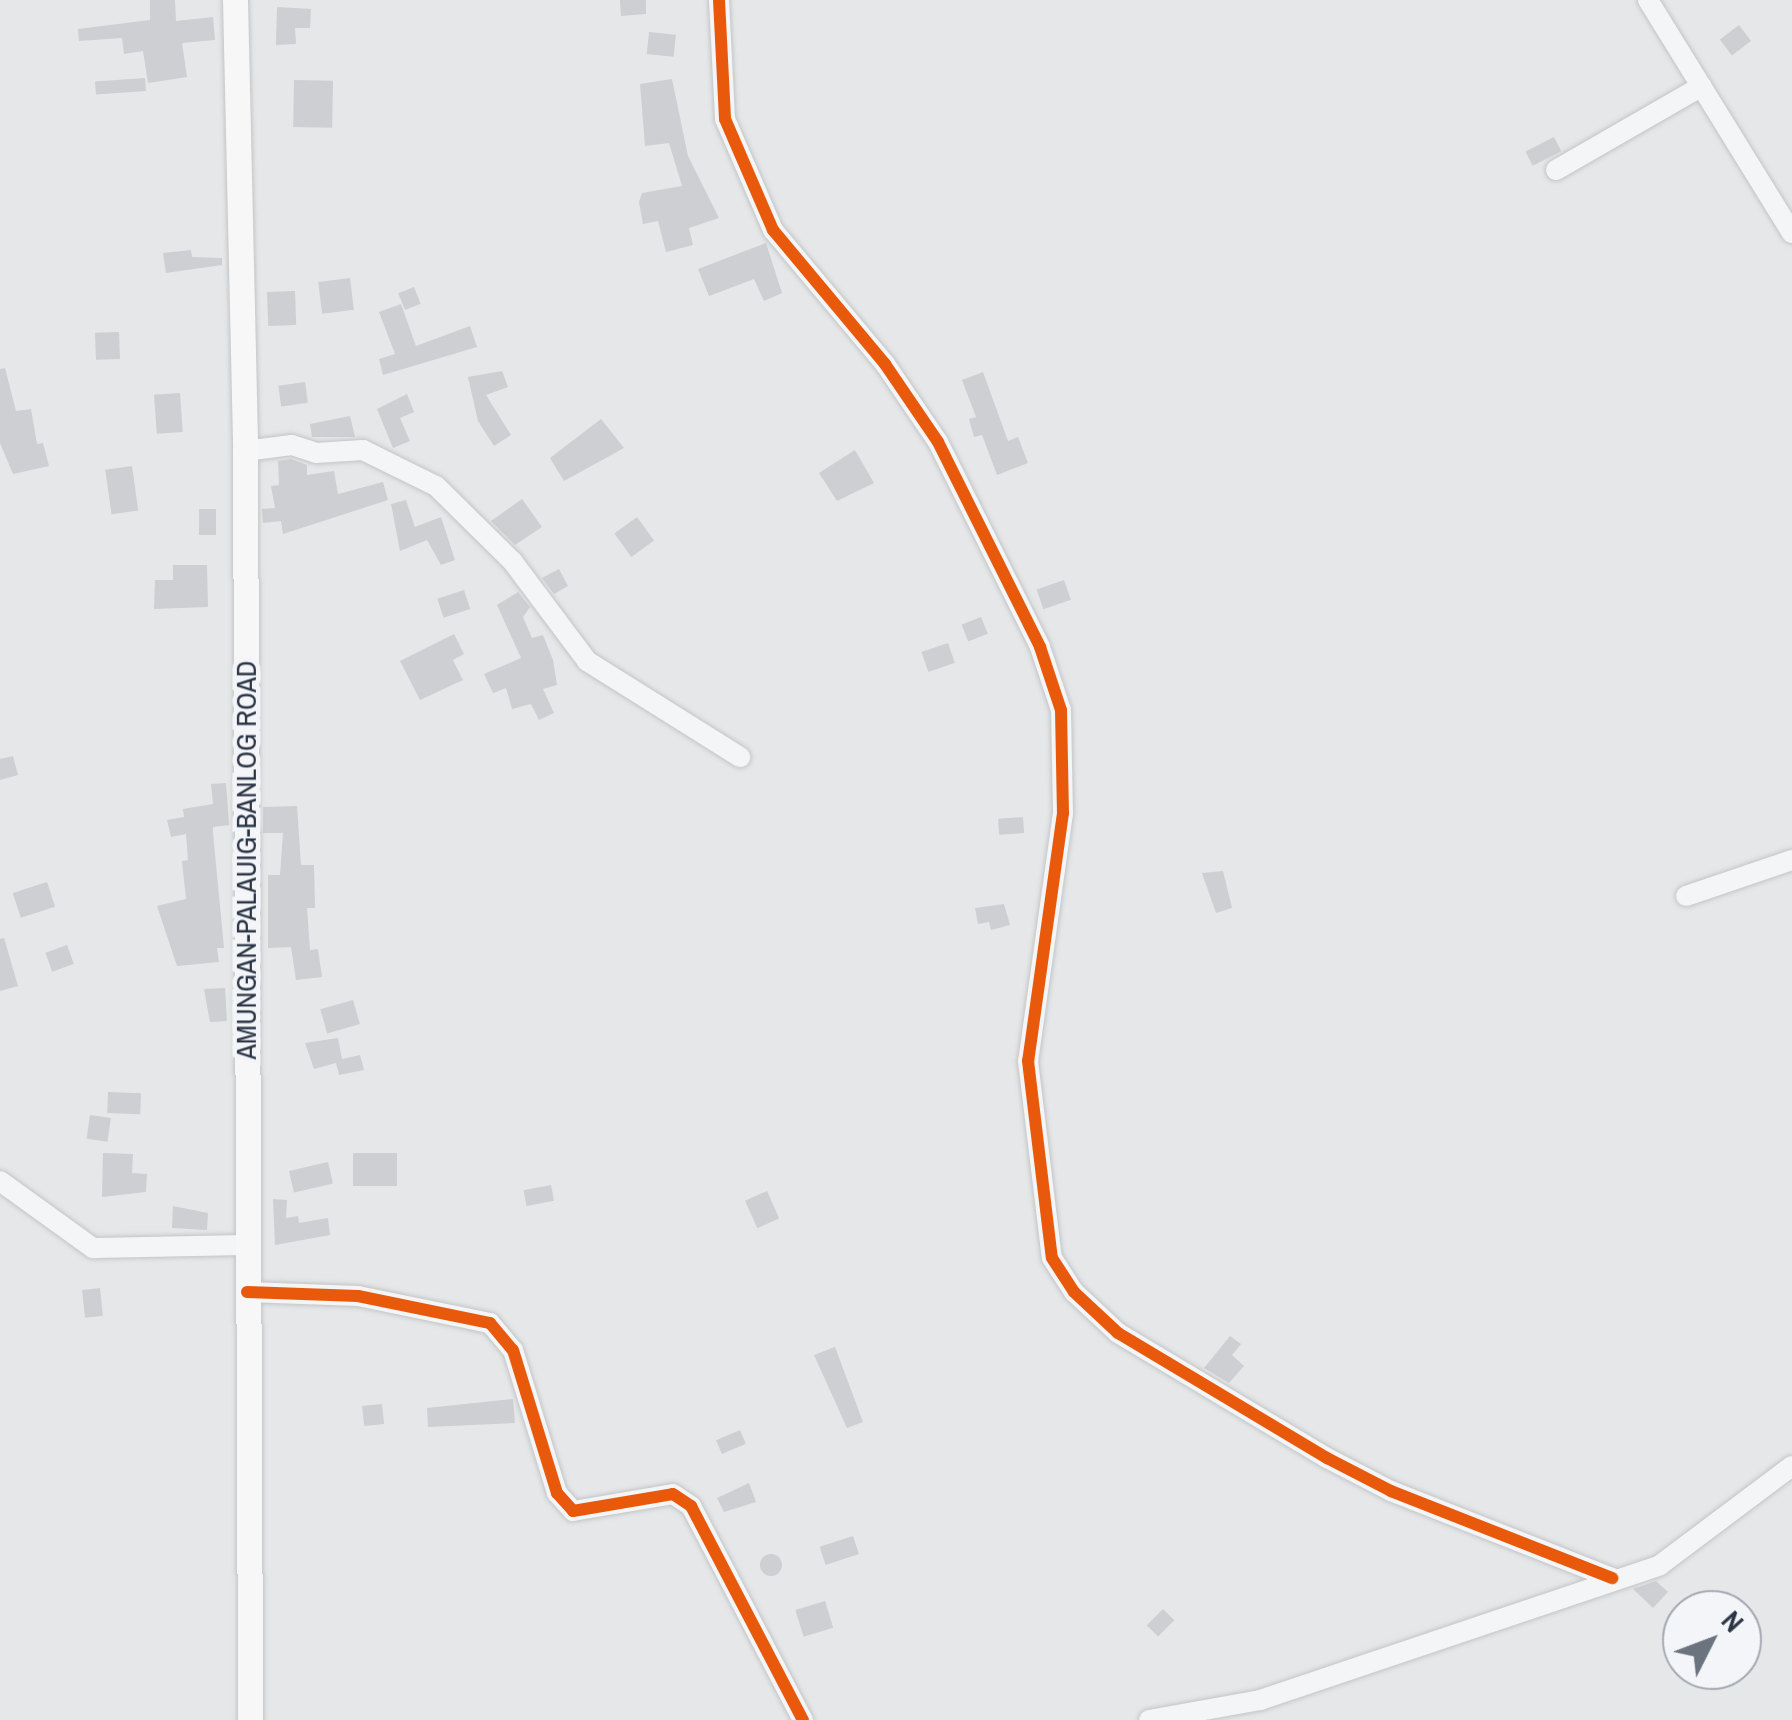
<!DOCTYPE html>
<style>
body{margin:0}
#map{position:relative;width:1792px;height:1720px;overflow:hidden;background:#e5e7e9;font-family:"Archivo Narrow",sans-serif}
div>[style]{position:absolute}
.building>*{inset:0;background:#cdcfd2;transform-origin:0 0}
.round{border-radius:50%}
.roads{filter:drop-shadow(0 0 2px #c3c5c7) drop-shadow(0 0 2px #c3c5c7)}
.minor>*{height:20px;margin:-10px;padding:0 10px;transform-origin:10px;border-radius:10px;background:#f4f5f6}
.major>*{height:25px;margin:-12.5px;padding:0 12.5px;transform-origin:12.5px;border-radius:12.5px;background:#f7f7f8}
.cycleway>*{height:12px;margin:-6px;padding:0 6px;transform-origin:6px;border-radius:6px;background:#e8590c}
span{translate:-50% -50%;white-space:nowrap;text-align:center;line-height:1.15;-webkit-text-stroke:9px #f3f5f8;paint-order:stroke}
.street-label{font-size:28px;color:#2a3444}
.north{position:absolute;left:1662px;top:1590px;width:100px;height:100px;box-sizing:border-box;background:#f3f5f8;border:2px solid #a3a8b0;border-radius:50%;rotate:48deg;font-size:28px;font-weight:700;line-height:40px;text-align:center;color:#2a3444}
.north::after{content:'';display:block;margin:auto;width:35px;height:45px;background:#6b737e;clip-path:polygon(50% 0,100% 100%,50% 72%,0 100%)}
</style>
<div id="map">
<div class="building">
<div style="clip-path:polygon(150px 0,175px 0,176px 21px,213px 17px,215px 40px,182px 43px,187px 77px,148px 83px,143px 51px,124px 54px,122px 38px,79px 41px,78px 29px,150px 20px)"></div>
<div style="clip-path:polygon(620px 0,646px 0,646px 14px,621px 16px)"></div>
<div style="clip-path:polygon(277px 7px,311px 9px,310px 28px,295px 28px,296px 44px,276px 45px)"></div>
<div style="left:1739px;top:25px;width:20px;height:24px;rotate:53deg"></div>
<div style="left:649px;top:32px;width:27px;height:22px;rotate:6deg"></div>
<div style="left:145px;top:78px;width:13px;height:50px;rotate:86deg"></div>
<div style="clip-path:polygon(672px 79px,688px 156px,719px 218px,689px 228px,693px 245px,666px 252px,658px 221px,643px 224px,639px 202px,642px 193px,682px 186px,669px 143px,645px 146px,640px 84px)"></div>
<div style="left:294px;top:80px;width:39px;height:47px;rotate:1deg"></div>
<div style="left:1554px;top:137px;width:16px;height:32px;rotate:63deg"></div>
<div style="clip-path:polygon(766px 243px,782px 293px,764px 301px,754px 279px,709px 296px,698px 269px)"></div>
<div style="clip-path:polygon(191px 250px,192px 257px,222px 258px,222px 265px,166px 273px,163px 253px)"></div>
<div style="left:350px;top:278px;width:32px;height:32px;rotate:83deg"></div>
<div style="left:414px;top:287px;width:18px;height:17px;rotate:68deg"></div>
<div style="left:295px;top:291px;width:34px;height:28px;rotate:88deg"></div>
<div style="clip-path:polygon(401px 304px,416px 346px,470px 326px,477px 347px,383px 375px,379px 359px,395px 354px,379px 312px)"></div>
<div style="left:119px;top:332px;width:27px;height:24px;rotate:88deg"></div>
<div style="clip-path:polygon(5px 368px,16px 411px,31px 409px,37px 444px,43px 443px,49px 466px,13px 474px,0 443px,0 369px)"></div>
<div style="clip-path:polygon(502px 371px,508px 387px,486px 395px,511px 435px,494px 446px,478px 421px,468px 377px)"></div>
<div style="clip-path:polygon(983px 372px,1008px 441px,1018px 437px,1028px 463px,997px 475px,982px 435px,974px 437px,969px 419px,976px 417px,962px 380px)"></div>
<div style="left:305px;top:382px;width:21px;height:27px;rotate:82deg"></div>
<div style="left:180px;top:393px;width:39px;height:26px;rotate:86deg"></div>
<div style="clip-path:polygon(407px 394px,414px 412px,400px 418px,410px 441px,393px 448px,377px 409px)"></div>
<div style="clip-path:polygon(350px 416px,355px 437px,312px 437px,310px 424px)"></div>
<div style="clip-path:polygon(601px 419px,624px 448px,564px 481px,550px 458px)"></div>
<div style="clip-path:polygon(855px 450px,874px 483px,837px 501px,819px 473px)"></div>
<div style="clip-path:polygon(291px 459px,307px 465px,307px 475px,334px 471px,338px 494px,383px 482px,388px 500px,283px 534px,281px 521px,263px 523px,262px 509px,275px 508px,271px 486px,279px 485px,278px 461px)"></div>
<div style="left:132px;top:466px;width:45px;height:27px;rotate:82deg"></div>
<div style="clip-path:polygon(522px 499px,542px 527px,515px 545px,491px 521px)"></div>
<div style="clip-path:polygon(406px 500px,415px 527px,441px 517px,455px 560px,441px 565px,427px 540px,400px 551px,391px 504px)"></div>
<div style="left:199px;top:509px;width:17px;height:26px"></div>
<div style="left:637px;top:517px;width:29px;height:28px;rotate:54deg"></div>
<div style="clip-path:polygon(173px 565px,207px 565px,208px 607px,154px 609px,155px 580px,173px 580px)"></div>
<div style="clip-path:polygon(559px 569px,568px 586px,554px 594px,542px 578px)"></div>
<div style="left:1064px;top:580px;width:21px;height:29px;rotate:71deg"></div>
<div style="left:464px;top:590px;width:20px;height:28px;rotate:72deg"></div>
<div style="clip-path:polygon(518px 592px,530px 607px,523px 617px,532px 638px,543px 635px,553px 660px,557px 685px,543px 689px,554px 713px,539px 720px,531px 704px,512px 709px,506px 688px,493px 693px,484px 674px,521px 658px,497px 605px)"></div>
<div style="left:981px;top:617px;width:18px;height:21px;rotate:68deg"></div>
<div style="clip-path:polygon(454px 634px,464px 654px,453px 660px,463px 680px,420px 700px,400px 661px)"></div>
<div style="left:948px;top:643px;width:21px;height:28px;rotate:71deg"></div>
<div style="clip-path:polygon(13px 756px,18px 775px,0 780px,0 759px)"></div>
<div style="clip-path:polygon(226px 783px,229px 825px,213px 827px,213px 833px,224px 948px,217px 948px,219px 962px,177px 966px,157px 906px,186px 899px,182px 861px,188px 860px,186px 834px,171px 837px,167px 820px,184px 817px,183px 809px,213px 804px,211px 784px)"></div>
<div style="clip-path:polygon(297px 806px,301px 865px,314px 865px,315px 908px,307px 908px,310px 950px,318px 949px,322px 977px,296px 980px,291px 947px,268px 948px,268px 875px,280px 875px,283px 833px,263px 833px,263px 807px)"></div>
<div style="left:1023px;top:817px;width:16px;height:25px;rotate:86deg"></div>
<div style="clip-path:polygon(1223px 871px,1232px 908px,1216px 913px,1202px 873px)"></div>
<div style="left:47px;top:882px;width:26px;height:36px;rotate:72deg"></div>
<div style="clip-path:polygon(1004px 904px,1010px 925px,991px 930px,989px 922px,978px 924px,975px 908px)"></div>
<div style="clip-path:polygon(4px 938px,18px 986px,0 991px,0 939px)"></div>
<div style="left:67px;top:945px;width:20px;height:23px;rotate:70deg"></div>
<div style="clip-path:polygon(225px 988px,227px 1021px,210px 1022px,204px 989px)"></div>
<div style="left:353px;top:1000px;width:25px;height:34px;rotate:74deg"></div>
<div style="clip-path:polygon(338px 1038px,342px 1059px,360px 1055px,364px 1070px,339px 1075px,336px 1063px,314px 1069px,305px 1043px)"></div>
<div style="left:108px;top:1092px;width:33px;height:21px;rotate:2deg"></div>
<div style="left:90px;top:1115px;width:21px;height:24px;rotate:8deg"></div>
<div style="clip-path:polygon(103px 1153px,133px 1154px,132px 1173px,147px 1174px,146px 1192px,102px 1197px)"></div>
<div style="left:353px;top:1153px;width:44px;height:33px"></div>
<div style="left:328px;top:1162px;width:22px;height:40px;rotate:77deg"></div>
<div style="left:551px;top:1185px;width:16px;height:28px;rotate:79deg"></div>
<div style="left:767px;top:1191px;width:30px;height:24px;rotate:66deg"></div>
<div style="clip-path:polygon(273px 1199px,287px 1200px,286px 1218px,298px 1216px,299px 1223px,328px 1218px,330px 1235px,275px 1245px)"></div>
<div style="clip-path:polygon(173px 1206px,208px 1213px,207px 1230px,172px 1228px)"></div>
<div style="left:100px;top:1288px;width:28px;height:18px;rotate:84deg"></div>
<div style="clip-path:polygon(1230px 1336px,1241px 1344px,1232px 1355px,1244px 1366px,1229px 1383px,1204px 1368px)"></div>
<div style="clip-path:polygon(835px 1347px,863px 1422px,847px 1428px,814px 1355px)"></div>
<div style="clip-path:polygon(513px 1399px,515px 1423px,428px 1427px,427px 1408px)"></div>
<div style="left:382px;top:1404px;width:20px;height:20px;rotate:84deg"></div>
<div style="left:740px;top:1430px;width:15px;height:26px;rotate:67deg"></div>
<div style="clip-path:polygon(749px 1483px,756px 1502px,724px 1512px,717px 1498px)"></div>
<div style="left:853px;top:1536px;width:19px;height:35px;rotate:72deg"></div>
<div class="round" style="left:760px;top:1554px;width:22px;height:22px"></div>
<div style="clip-path:polygon(1656px 1581px,1668px 1592px,1653px 1608px,1633px 1589px)"></div>
<div style="left:825px;top:1601px;width:28px;height:31px;rotate:73deg"></div>
<div style="left:1163px;top:1609px;width:16px;height:23px;rotate:45deg"></div>
</div>
<div class="roads">
<div class="minor">
<div style="left:719px;top:0;width:119px;rotate:87.1deg"></div>
<div style="left:725px;top:119px;width:121px;rotate:66.6deg"></div>
<div style="left:773px;top:230px;width:175px;rotate:50.1deg"></div>
<div style="left:885px;top:364px;width:94px;rotate:55.8deg"></div>
<div style="left:938px;top:442px;width:229px;rotate:63.5deg"></div>
<div style="left:1040px;top:647px;width:66px;rotate:71.6deg"></div>
<div style="left:1061px;top:710px;width:103px;rotate:88.9deg"></div>
<div style="left:1063px;top:813px;width:250px;rotate:98deg"></div>
<div style="left:1028px;top:1061px;width:198px;rotate:83.1deg"></div>
<div style="left:1052px;top:1258px;width:40px;rotate:57.1deg"></div>
<div style="left:1074px;top:1292px;width:60px;rotate:43deg"></div>
<div style="left:1118px;top:1333px;width:244px;rotate:30.9deg"></div>
<div style="left:1327px;top:1458px;width:72px;rotate:27.3deg"></div>
<div style="left:1391px;top:1491px;width:238px;rotate:21.5deg"></div>
<div style="left:1648px;top:0;width:274px;rotate:58.3deg"></div>
<div style="left:1556px;top:170px;width:168px;rotate:-29.9deg"></div>
<div style="left:245px;top:451px;width:47px;rotate:-7.3deg"></div>
<div style="left:292px;top:445px;width:25px;rotate:18deg"></div>
<div style="left:316px;top:453px;width:47px;rotate:-3.7deg"></div>
<div style="left:363px;top:450px;width:81px;rotate:26.3deg"></div>
<div style="left:436px;top:486px;width:108px;rotate:44.6deg"></div>
<div style="left:513px;top:562px;width:124px;rotate:53.2deg"></div>
<div style="left:587px;top:661px;width:181px;rotate:32.1deg"></div>
<div style="left:1686px;top:896px;width:112px;rotate:-18.8deg"></div>
<div style="left:0;top:1181px;width:115px;rotate:35.8deg"></div>
<div style="left:93px;top:1248px;width:154px;rotate:-1.1deg"></div>
<div style="left:247px;top:1292px;width:111px;rotate:2.1deg"></div>
<div style="left:358px;top:1296px;width:135px;rotate:11.6deg"></div>
<div style="left:490px;top:1323px;width:35px;rotate:50deg"></div>
<div style="left:513px;top:1350px;width:150px;rotate:72.9deg"></div>
<div style="left:557px;top:1493px;width:24px;rotate:48deg"></div>
<div style="left:573px;top:1511px;width:101px;rotate:-9.6deg"></div>
<div style="left:673px;top:1494px;width:22px;rotate:34deg"></div>
<div style="left:691px;top:1506px;width:242px;rotate:62.4deg"></div>
<div style="left:1149px;top:1720px;width:113px;rotate:-10.2deg"></div>
<div style="left:1260px;top:1700px;width:422px;rotate:-18.6deg"></div>
<div style="left:1660px;top:1565px;width:165px;rotate:-36.9deg"></div>
</div>
<div class="major">
<div style="left:235px;top:0;width:451px;rotate:88.7deg"></div>
<div style="left:245px;top:451px;width:1269px;rotate:89.77deg"></div>
</div>
</div>
<div class="cycleway">
<div style="left:719px;top:0;width:119px;rotate:87.1deg"></div>
<div style="left:725px;top:119px;width:121px;rotate:66.6deg"></div>
<div style="left:773px;top:230px;width:175px;rotate:50.1deg"></div>
<div style="left:885px;top:364px;width:94px;rotate:55.8deg"></div>
<div style="left:938px;top:442px;width:229px;rotate:63.5deg"></div>
<div style="left:1040px;top:647px;width:66px;rotate:71.6deg"></div>
<div style="left:1061px;top:710px;width:103px;rotate:88.9deg"></div>
<div style="left:1063px;top:813px;width:250px;rotate:98deg"></div>
<div style="left:1028px;top:1061px;width:198px;rotate:83.1deg"></div>
<div style="left:1052px;top:1258px;width:40px;rotate:57.1deg"></div>
<div style="left:1074px;top:1292px;width:60px;rotate:43deg"></div>
<div style="left:1118px;top:1333px;width:244px;rotate:30.9deg"></div>
<div style="left:1327px;top:1458px;width:72px;rotate:27.3deg"></div>
<div style="left:1391px;top:1491px;width:238px;rotate:21.5deg"></div>
<div style="left:247px;top:1292px;width:111px;rotate:2.1deg"></div>
<div style="left:358px;top:1296px;width:135px;rotate:11.6deg"></div>
<div style="left:490px;top:1323px;width:35px;rotate:50deg"></div>
<div style="left:513px;top:1350px;width:150px;rotate:72.9deg"></div>
<div style="left:557px;top:1493px;width:24px;rotate:48deg"></div>
<div style="left:573px;top:1511px;width:101px;rotate:-9.6deg"></div>
<div style="left:673px;top:1494px;width:22px;rotate:34deg"></div>
<div style="left:691px;top:1506px;width:242px;rotate:62.4deg"></div>
</div>
<div class="street-label">
<span style="left:246px;top:860px;rotate:-90deg">AMUNGAN-PALAUIG-BANLOG ROAD</span>
</div>
<div class="north">N</div>
</div>
